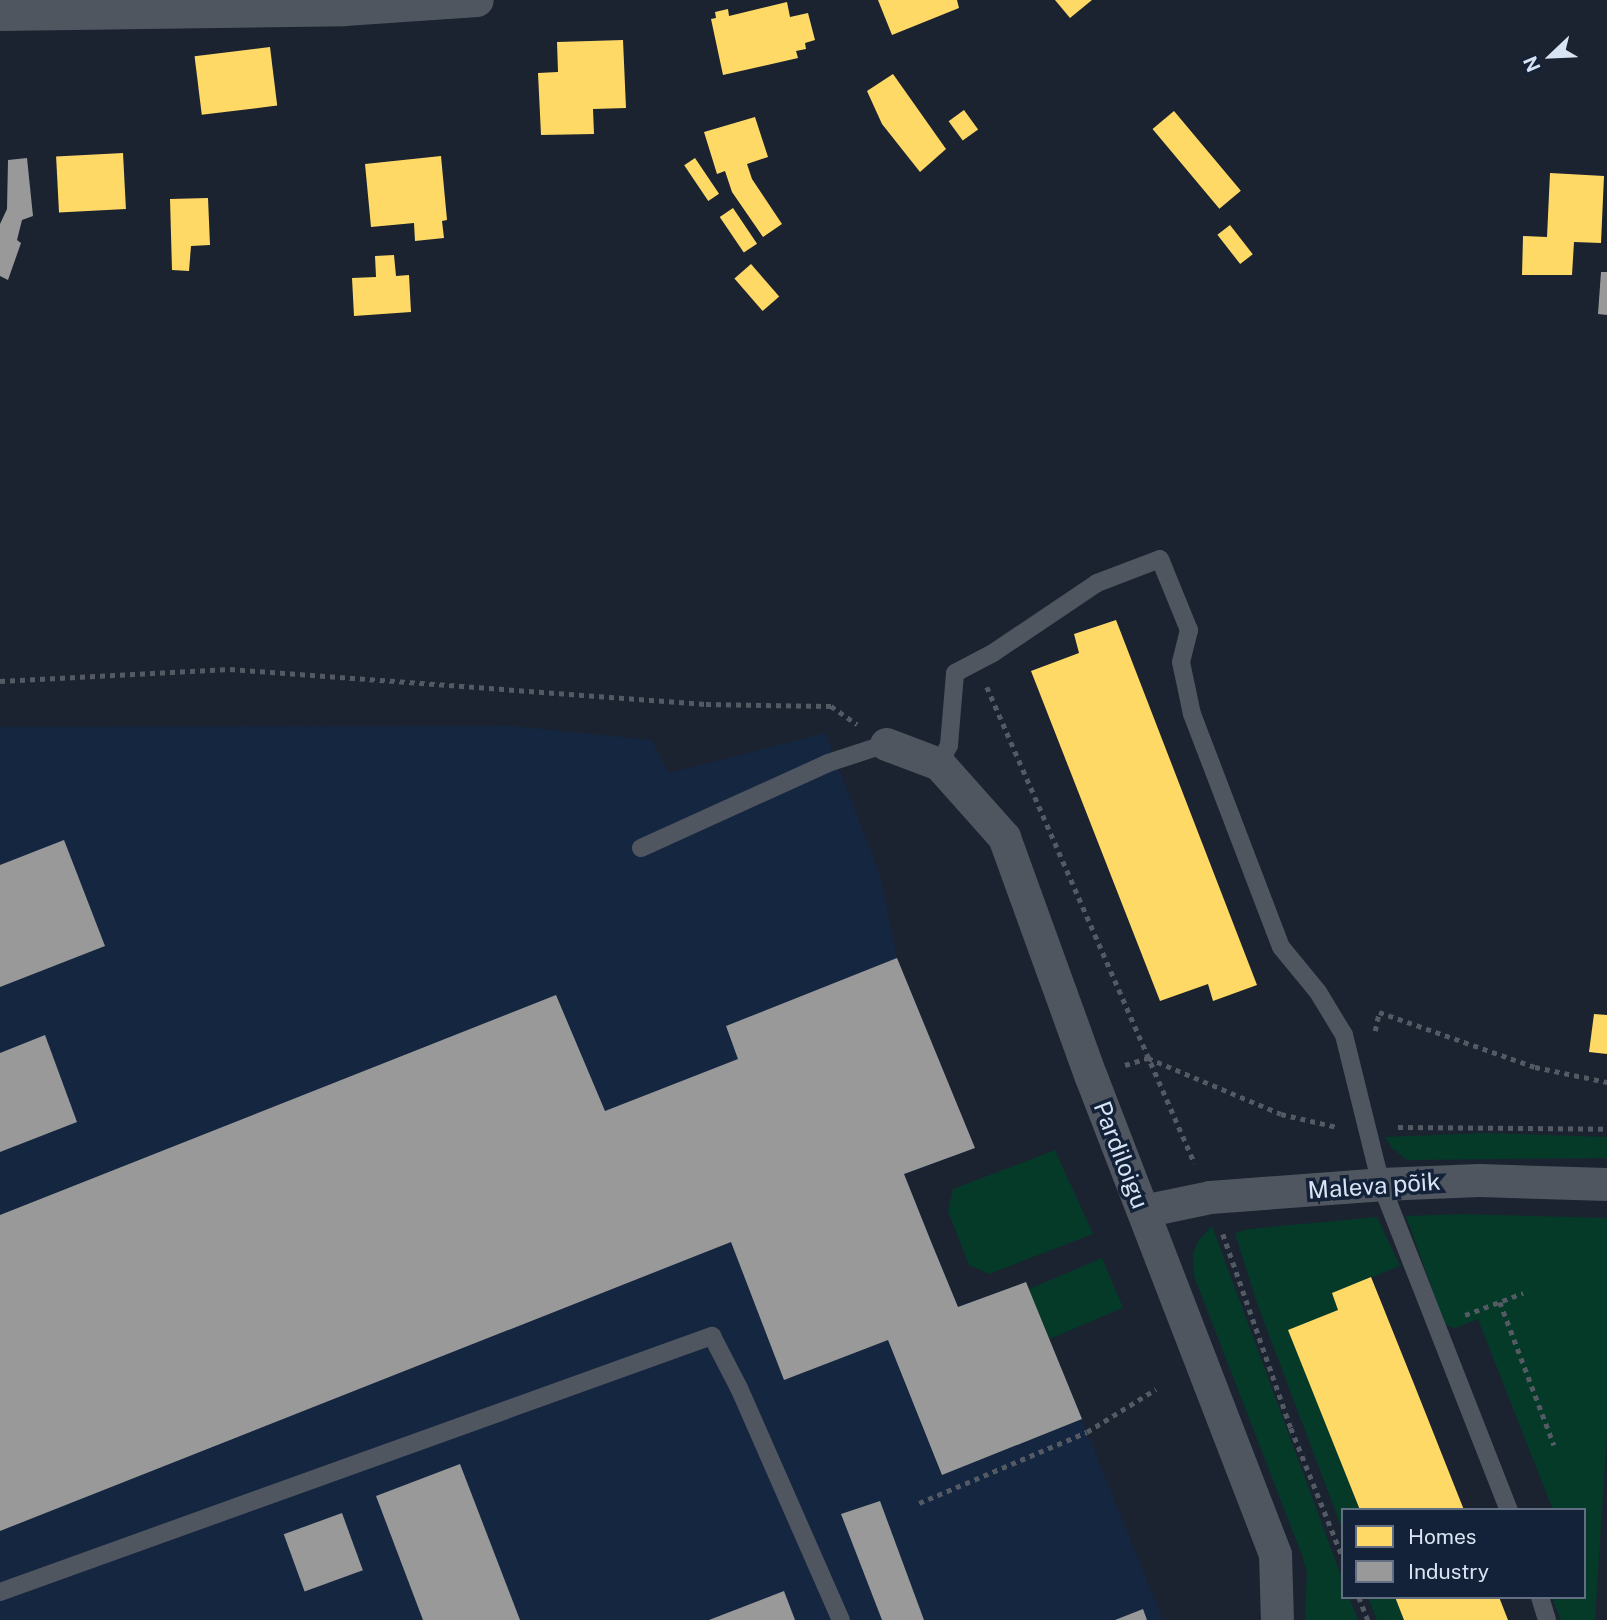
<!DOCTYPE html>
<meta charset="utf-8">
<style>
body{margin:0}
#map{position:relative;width:1607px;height:1620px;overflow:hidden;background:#1b2330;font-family:"Public Sans",sans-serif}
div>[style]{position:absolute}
.built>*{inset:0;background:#152640}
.green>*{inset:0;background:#053a29;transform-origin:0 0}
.homes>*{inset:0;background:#ffd966;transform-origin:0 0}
.industry>*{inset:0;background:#999;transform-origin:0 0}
.path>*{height:4.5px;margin-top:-2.25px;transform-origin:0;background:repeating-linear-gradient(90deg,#545a64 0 5px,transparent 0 10px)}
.service>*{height:18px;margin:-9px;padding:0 9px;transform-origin:9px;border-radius:9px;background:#505660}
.minor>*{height:33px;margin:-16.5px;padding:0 16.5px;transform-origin:16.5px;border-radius:16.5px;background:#505660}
span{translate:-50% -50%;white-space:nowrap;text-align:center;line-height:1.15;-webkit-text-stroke:7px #132238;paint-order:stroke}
.street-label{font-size:24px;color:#d8e3f3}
.legend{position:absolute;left:1341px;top:1508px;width:245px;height:91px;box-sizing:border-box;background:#132238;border:2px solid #626f83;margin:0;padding:9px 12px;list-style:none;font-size:21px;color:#d8e3f3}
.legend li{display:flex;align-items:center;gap:14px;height:35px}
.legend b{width:35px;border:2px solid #626f83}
.north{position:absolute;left:1516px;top:21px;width:70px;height:70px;-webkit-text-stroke:5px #132238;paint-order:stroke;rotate:247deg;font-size:19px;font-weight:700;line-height:28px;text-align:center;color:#d8e3f3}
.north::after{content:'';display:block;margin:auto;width:24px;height:32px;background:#d8e3f3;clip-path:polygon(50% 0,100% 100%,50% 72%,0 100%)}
</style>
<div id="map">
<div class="built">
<div style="clip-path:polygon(512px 726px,651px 740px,669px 773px,825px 733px,880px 875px,897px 958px,975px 1148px,904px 1175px,958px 1306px,1026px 1282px,1163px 1620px,0 1620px,0 727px)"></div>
</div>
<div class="green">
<div style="clip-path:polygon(1486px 1133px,1607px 1137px,1607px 1158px,1407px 1160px,1392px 1148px,1385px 1137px)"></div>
<div style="clip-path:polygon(1055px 1150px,1093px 1234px,989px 1274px,969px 1265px,948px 1211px,953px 1189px)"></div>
<div style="clip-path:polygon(1462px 1214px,1607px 1218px,1607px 1432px,1595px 1620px,1561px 1620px,1554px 1603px,1554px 1597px,1584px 1597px,1584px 1510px,1553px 1510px,1478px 1319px,1455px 1328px,1445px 1325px,1406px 1216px)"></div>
<div style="clip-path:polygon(1377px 1217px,1400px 1266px,1332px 1293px,1338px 1310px,1289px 1330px,1360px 1510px,1343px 1510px,1343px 1531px,1257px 1303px,1235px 1233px,1250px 1229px)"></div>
<div style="clip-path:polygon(1212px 1226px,1343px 1581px,1343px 1597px,1349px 1597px,1358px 1620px,1305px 1620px,1307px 1572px,1302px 1555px,1194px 1276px,1193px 1254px,1198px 1241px)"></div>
<div style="left:1102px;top:1258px;width:54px;height:80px;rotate:67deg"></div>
<div style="clip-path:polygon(1368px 1597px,1395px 1597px,1404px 1620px,1377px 1620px)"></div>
</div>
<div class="homes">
<div style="clip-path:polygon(878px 0,957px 0,959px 8px,892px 35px)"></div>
<div style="clip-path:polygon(1055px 0,1092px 0,1070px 18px)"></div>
<div style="clip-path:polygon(787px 2px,790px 17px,808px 13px,815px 40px,805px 43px,806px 49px,796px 51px,798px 58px,723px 75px,711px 19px,716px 18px,715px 12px,728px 9px,729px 16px)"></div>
<div style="clip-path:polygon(623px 40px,626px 108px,593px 109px,594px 134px,541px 135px,538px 73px,558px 72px,557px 42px)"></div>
<div style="left:270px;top:47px;width:59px;height:76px;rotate:83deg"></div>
<div style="clip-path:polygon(893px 74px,946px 149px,920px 172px,882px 124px,867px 91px)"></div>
<div style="left:964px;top:110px;width:24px;height:19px;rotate:54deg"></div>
<div style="left:1174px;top:111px;width:104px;height:28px;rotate:50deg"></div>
<div style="clip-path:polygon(755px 117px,768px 157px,747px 164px,752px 179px,782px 224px,763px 237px,732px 192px,725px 171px,717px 174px,704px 132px)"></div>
<div style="left:123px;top:153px;width:56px;height:67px;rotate:87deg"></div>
<div style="clip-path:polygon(441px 156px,447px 220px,442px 221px,444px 238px,415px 241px,414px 223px,371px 227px,365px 164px)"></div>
<div style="left:695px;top:158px;width:43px;height:13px;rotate:56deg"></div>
<div style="clip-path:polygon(1550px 173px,1604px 176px,1601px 243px,1574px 242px,1572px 275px,1522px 275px,1523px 236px,1547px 237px)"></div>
<div style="clip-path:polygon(208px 198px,210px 245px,191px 246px,189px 271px,172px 270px,170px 199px)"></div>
<div style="left:733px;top:208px;width:43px;height:16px;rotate:56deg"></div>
<div style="left:1230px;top:225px;width:37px;height:16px;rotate:52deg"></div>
<div style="clip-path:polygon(394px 255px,396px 276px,409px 275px,411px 312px,354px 316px,352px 278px,376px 277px,375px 256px)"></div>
<div style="left:751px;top:264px;width:43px;height:22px;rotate:49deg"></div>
<div style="clip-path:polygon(1116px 620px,1257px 985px,1213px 1001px,1208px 984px,1160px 1001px,1031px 671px,1079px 653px,1074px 634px)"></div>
<div style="clip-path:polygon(1594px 1014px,1607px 1015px,1607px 1054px,1589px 1052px)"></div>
<div style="clip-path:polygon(1371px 1277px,1414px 1384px,1464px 1510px,1360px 1510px,1288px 1330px,1338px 1310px,1332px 1293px)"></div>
<div style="clip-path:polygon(1395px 1597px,1499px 1597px,1508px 1620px,1404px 1620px)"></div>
</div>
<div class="industry">
<div style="clip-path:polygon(27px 158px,33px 216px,22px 220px,17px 240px,21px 243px,8px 280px,0 276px,0 224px,7px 209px,8px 160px)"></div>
<div style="clip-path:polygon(1601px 272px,1607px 272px,1607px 315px,1598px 314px)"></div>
<div style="clip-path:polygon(64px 840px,105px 946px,0 987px,0 865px)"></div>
<div style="clip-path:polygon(897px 958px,975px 1148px,904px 1174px,932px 1244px,958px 1307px,1026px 1282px,1082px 1419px,942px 1475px,888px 1340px,784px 1380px,731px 1242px,0 1531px,0 1215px,556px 995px,605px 1111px,738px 1059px,726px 1026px)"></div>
<div style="clip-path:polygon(45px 1035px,77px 1122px,0 1152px,0 1053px)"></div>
<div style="clip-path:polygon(460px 1464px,520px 1620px,423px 1620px,376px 1496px)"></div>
<div style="clip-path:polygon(880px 1501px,924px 1620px,882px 1620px,841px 1514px)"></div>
<div style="left:342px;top:1513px;width:61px;height:62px;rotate:70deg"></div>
<div style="clip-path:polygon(784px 1591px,795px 1620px,709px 1620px)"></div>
<div style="clip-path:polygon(1143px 1609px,1147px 1620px,1115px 1620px)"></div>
</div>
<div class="path">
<div style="left:0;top:681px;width:230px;rotate:-3deg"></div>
<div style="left:230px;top:669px;width:477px;rotate:4.2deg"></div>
<div style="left:706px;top:704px;width:125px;rotate:0.9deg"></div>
<div style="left:831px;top:706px;width:32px;rotate:35deg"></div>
<div style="left:987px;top:687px;width:520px;rotate:66.44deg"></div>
<div style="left:1375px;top:1031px;width:19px;rotate:-78deg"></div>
<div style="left:1379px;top:1012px;width:165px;rotate:19.4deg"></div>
<div style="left:1535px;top:1067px;width:74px;rotate:11.8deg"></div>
<div style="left:1125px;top:1065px;width:24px;rotate:-17deg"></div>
<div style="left:1148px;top:1058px;width:144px;rotate:22.8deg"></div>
<div style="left:1281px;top:1114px;width:57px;rotate:13.1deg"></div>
<div style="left:1398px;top:1127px;width:209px;rotate:0.5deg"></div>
<div style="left:1223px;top:1234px;width:206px;rotate:70.7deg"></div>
<div style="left:1291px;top:1428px;width:140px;rotate:68.2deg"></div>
<div style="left:1500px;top:1302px;width:153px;rotate:69.3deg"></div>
<div style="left:1465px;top:1315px;width:62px;rotate:-20.8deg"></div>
<div style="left:919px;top:1503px;width:182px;rotate:-22.9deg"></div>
<div style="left:1087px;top:1432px;width:81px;rotate:-31.9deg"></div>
<div style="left:1359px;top:1597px;width:25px;rotate:69deg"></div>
</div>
<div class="service">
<div style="left:939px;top:764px;width:21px;rotate:-62deg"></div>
<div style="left:949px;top:745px;width:72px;rotate:-85.2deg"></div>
<div style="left:955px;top:673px;width:43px;rotate:-27.8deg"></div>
<div style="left:993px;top:653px;width:125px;rotate:-33.9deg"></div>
<div style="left:1097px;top:583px;width:67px;rotate:-20.9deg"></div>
<div style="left:1160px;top:559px;width:77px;rotate:67.8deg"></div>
<div style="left:1189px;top:630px;width:33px;rotate:104deg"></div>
<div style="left:1181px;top:662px;width:53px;rotate:78.1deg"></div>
<div style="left:1192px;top:714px;width:249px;rotate:69.1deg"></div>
<div style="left:1281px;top:947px;width:58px;rotate:50.6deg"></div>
<div style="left:1318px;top:992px;width:50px;rotate:58.8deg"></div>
<div style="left:1344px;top:1035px;width:154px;rotate:76.1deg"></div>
<div style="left:1381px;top:1184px;width:350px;rotate:68.6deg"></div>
<div style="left:641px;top:848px;width:205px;rotate:-24.4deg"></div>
<div style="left:828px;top:763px;width:61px;rotate:-18.1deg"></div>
<div style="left:0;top:1592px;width:757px;rotate:-19.78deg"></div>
<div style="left:712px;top:1336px;width:59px;rotate:62.6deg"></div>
<div style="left:739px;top:1388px;width:253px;rotate:66.3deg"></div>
<div style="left:1540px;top:1597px;width:24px;rotate:73deg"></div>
</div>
<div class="minor">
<div style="left:0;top:14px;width:344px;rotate:-0.8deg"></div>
<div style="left:344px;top:9px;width:133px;rotate:-3.9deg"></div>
<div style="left:886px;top:744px;width:57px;rotate:20.7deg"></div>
<div style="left:939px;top:764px;width:98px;rotate:48.3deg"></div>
<div style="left:1004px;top:837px;width:255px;rotate:70.1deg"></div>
<div style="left:1091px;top:1077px;width:511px;rotate:68.91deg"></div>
<div style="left:1275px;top:1554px;width:66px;rotate:88.3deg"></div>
<div style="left:1143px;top:1211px;width:68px;rotate:-11.8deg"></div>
<div style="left:1210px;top:1197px;width:171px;rotate:-4.3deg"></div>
<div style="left:1381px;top:1184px;width:98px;rotate:-2.3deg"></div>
<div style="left:1479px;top:1180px;width:128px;rotate:1.8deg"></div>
</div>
<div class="street-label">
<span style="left:1121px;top:1155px;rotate:69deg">Pardiloigu</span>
<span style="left:1374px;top:1186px;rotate:-4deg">Maleva põik</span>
</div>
<ul class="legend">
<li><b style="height:19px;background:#ffd966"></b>Homes</li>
<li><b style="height:19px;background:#999"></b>Industry</li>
</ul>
<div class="north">N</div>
</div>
